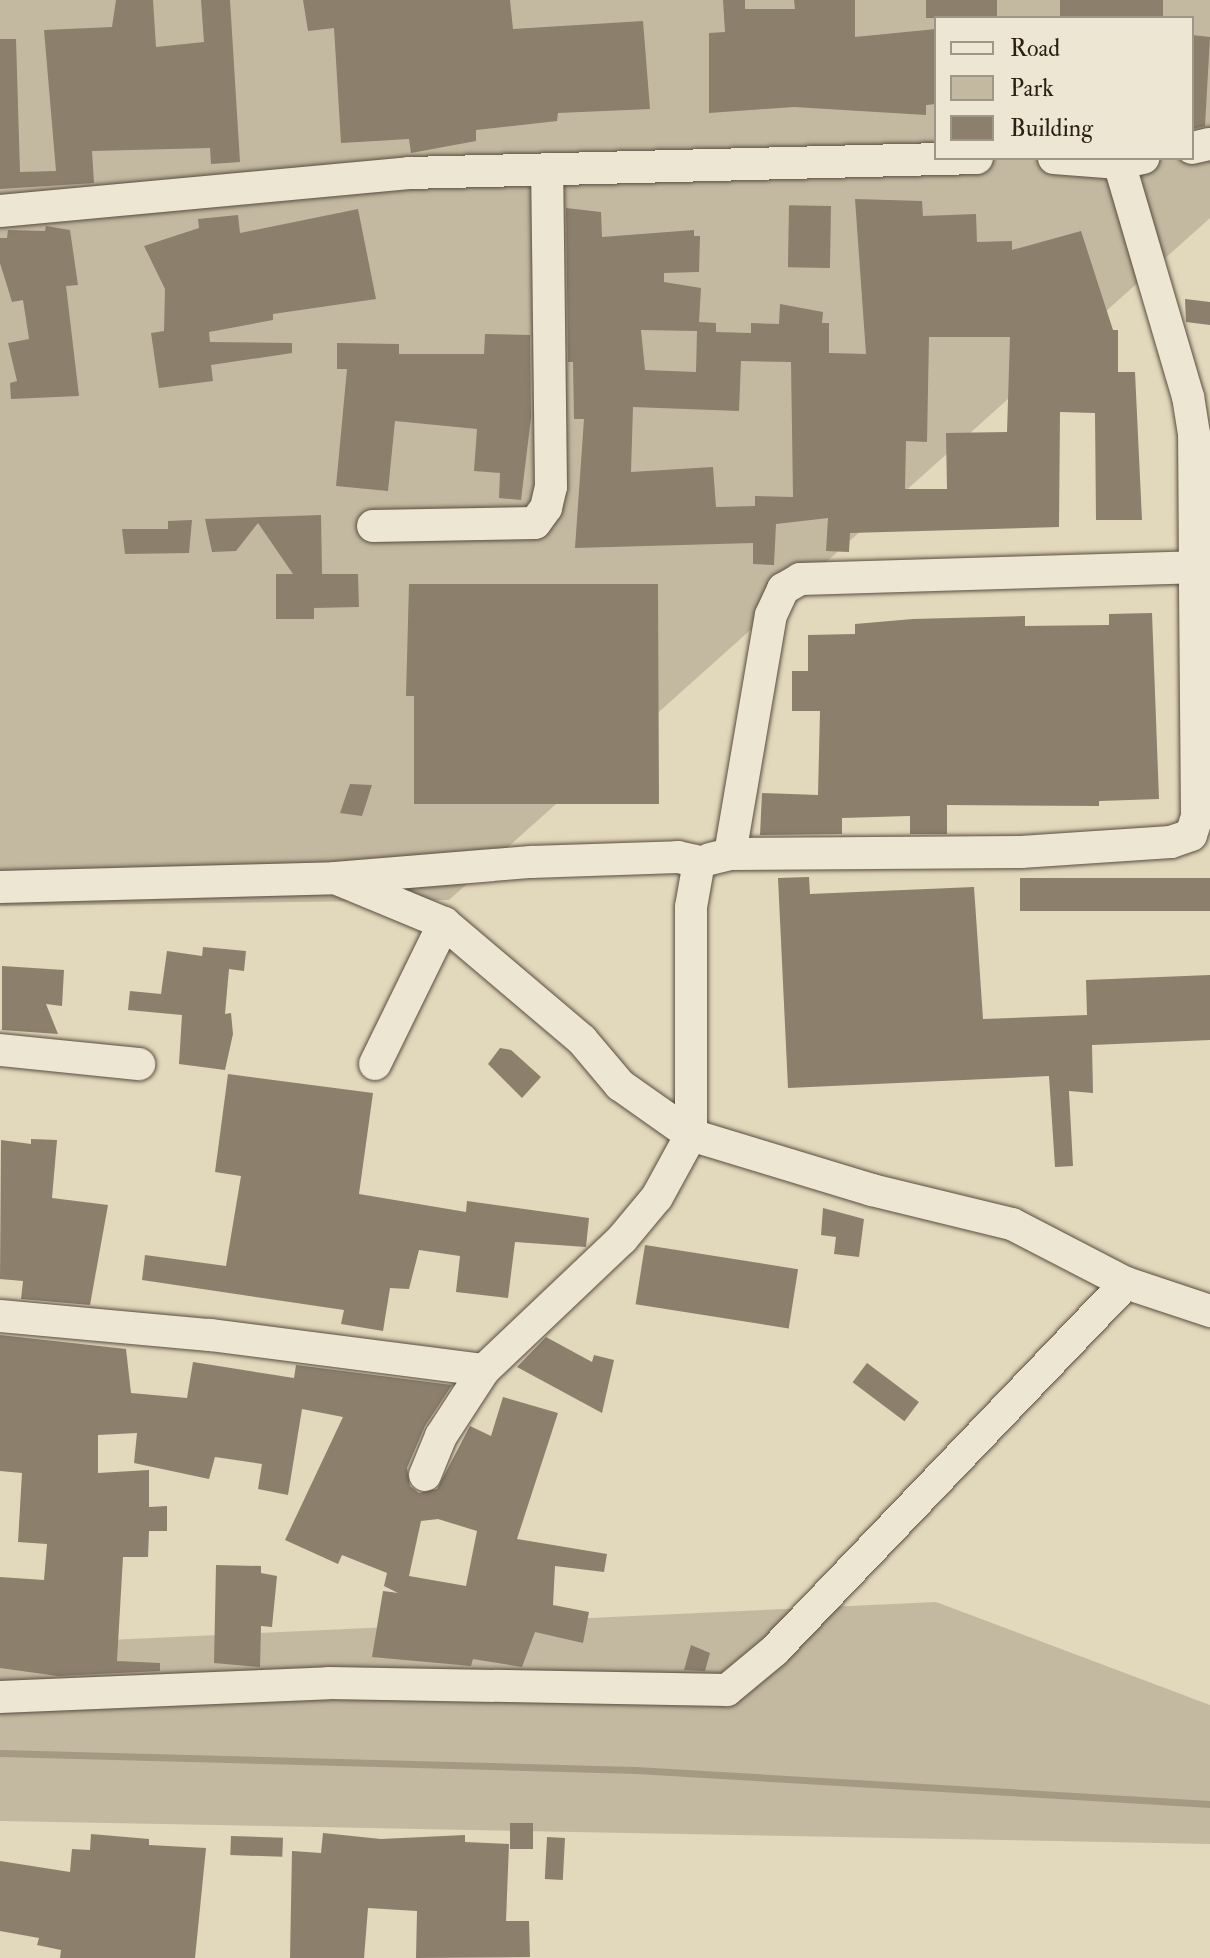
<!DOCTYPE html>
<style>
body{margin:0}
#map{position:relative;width:1210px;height:1958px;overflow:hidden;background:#e2d8bc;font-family:"IM FELL Double Pica",serif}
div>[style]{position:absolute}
.green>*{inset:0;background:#c3b9a0}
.stream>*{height:7px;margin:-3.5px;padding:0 3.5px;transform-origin:3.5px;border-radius:3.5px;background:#a59983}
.building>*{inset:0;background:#8c7f6c;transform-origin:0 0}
.roads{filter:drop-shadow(0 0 2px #5b4d3f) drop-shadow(0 0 2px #5b4d3f)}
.minor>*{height:32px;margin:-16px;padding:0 16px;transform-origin:16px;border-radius:16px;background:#ece6d3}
span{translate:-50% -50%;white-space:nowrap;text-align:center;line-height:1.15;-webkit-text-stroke:6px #ece6d3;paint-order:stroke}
.legend{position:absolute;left:934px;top:16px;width:260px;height:144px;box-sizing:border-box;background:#ece6d3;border:2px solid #a09687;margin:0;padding:10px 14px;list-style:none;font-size:24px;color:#2e1f15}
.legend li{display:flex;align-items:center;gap:16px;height:40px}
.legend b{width:40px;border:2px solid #a09687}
</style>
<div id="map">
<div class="green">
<div style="clip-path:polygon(evenodd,0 0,1210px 0,1210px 218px,449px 900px,0 906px,0 0,936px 18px,1192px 18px,1192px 158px,936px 158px,936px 18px)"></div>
<div style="clip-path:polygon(936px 1602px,1210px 1705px,1210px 1844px,0 1821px,0 1645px)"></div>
</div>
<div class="stream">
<div style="left:0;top:1753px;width:636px;rotate:1.53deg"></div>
<div style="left:636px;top:1770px;width:575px;rotate:3.39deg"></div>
</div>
<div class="building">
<div style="clip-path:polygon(116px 0,153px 0,156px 47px,204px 42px,201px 0,230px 0,240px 162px,211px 164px,210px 148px,92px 151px,94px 183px,0 189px,0 39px,16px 39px,20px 172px,56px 171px,44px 30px,112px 27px)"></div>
<div style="clip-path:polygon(303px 0,510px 0,513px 29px,643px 21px,650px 109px,558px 113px,557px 121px,476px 130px,476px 141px,411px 153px,409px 139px,341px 143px,334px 28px,308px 31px)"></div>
<div style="clip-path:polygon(723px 0,745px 0,745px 9px,795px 9px,794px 0,855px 0,855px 37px,936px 29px,936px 104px,926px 105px,926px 115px,794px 107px,709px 113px,709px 33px,725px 32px)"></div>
<div style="left:926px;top:0;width:71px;height:18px"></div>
<div style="left:1060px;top:0;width:103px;height:18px"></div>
<div style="clip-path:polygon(1192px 35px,1210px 37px,1205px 126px,1192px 129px)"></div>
<div style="clip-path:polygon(evenodd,855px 199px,922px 201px,923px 216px,976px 214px,977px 242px,1012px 241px,1012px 250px,1081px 231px,1113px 330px,1118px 330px,1118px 372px,1135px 372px,1142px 520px,1096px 520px,1095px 413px,1060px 412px,1059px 527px,850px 533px,849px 552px,826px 551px,828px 518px,776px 524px,774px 565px,753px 564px,753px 543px,575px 548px,584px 419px,574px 419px,573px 362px,568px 362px,566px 208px,601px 212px,602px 237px,694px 230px,694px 236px,700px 236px,699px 272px,664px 273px,664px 282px,701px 288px,699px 322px,716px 323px,716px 332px,751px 333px,751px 323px,779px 324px,780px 304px,823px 312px,822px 323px,829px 323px,829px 353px,866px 354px,855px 199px,641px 330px,697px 331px,696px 372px,645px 370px,641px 330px,855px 199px,929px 337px,1010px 337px,1007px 432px,946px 433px,947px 489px,905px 489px,906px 441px,927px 442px,929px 337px,855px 199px,741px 361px,791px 362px,793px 497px,755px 496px,755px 506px,716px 507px,713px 467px,631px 472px,633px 407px,739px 411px,741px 361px)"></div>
<div style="left:831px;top:206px;width:62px;height:42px;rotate:91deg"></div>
<div style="clip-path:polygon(358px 209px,376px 299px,273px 314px,273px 320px,209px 332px,210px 342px,292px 343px,292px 353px,211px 365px,213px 381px,159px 388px,151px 333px,164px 331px,165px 289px,144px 246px,199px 228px,198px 219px,238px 215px,240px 233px)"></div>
<div style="clip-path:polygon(46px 226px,70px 230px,78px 285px,66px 286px,79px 396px,11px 399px,10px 383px,17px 381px,8px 343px,29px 339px,23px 300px,12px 302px,0 263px,0 238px,7px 238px,8px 230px,45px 231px)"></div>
<div style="clip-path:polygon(1185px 299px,1210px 302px,1210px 325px,1186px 322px)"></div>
<div style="clip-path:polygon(485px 334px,530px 335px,531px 418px,521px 500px,499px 498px,500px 473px,474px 471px,477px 429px,395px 421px,388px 491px,336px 486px,347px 369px,337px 369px,337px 343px,399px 344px,399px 354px,484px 354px)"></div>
<div style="clip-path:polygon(321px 515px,322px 574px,358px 574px,359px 607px,314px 608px,314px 619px,276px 619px,276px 574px,293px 574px,258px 523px,236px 551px,212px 552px,205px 519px)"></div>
<div style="clip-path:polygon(192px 520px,189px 553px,125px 554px,122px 529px,168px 529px,168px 521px)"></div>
<div style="clip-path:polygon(409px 584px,658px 584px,659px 804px,414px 804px,414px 696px,406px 696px)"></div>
<div style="clip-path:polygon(1152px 613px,1159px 799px,1099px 801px,1099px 806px,947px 805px,947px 834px,910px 834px,910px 816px,842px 818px,842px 834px,760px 835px,762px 793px,818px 795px,820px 711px,792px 711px,792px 671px,808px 671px,808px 635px,855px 634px,855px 624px,913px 619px,1025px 616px,1025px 626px,1109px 625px,1109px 614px)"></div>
<div style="clip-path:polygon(350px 784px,372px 785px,362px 816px,340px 813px)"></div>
<div style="clip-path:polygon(809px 877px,810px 894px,974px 887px,983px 1019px,1087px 1015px,1086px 980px,1210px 975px,1210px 1040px,1092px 1045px,1093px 1093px,1069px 1091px,1073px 1166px,1055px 1167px,1049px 1076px,788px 1088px,778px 878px)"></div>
<div style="left:1210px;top:878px;width:33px;height:190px;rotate:90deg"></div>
<div style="clip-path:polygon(203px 947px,246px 951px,244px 971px,229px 969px,225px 1014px,231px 1013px,233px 1034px,225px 1070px,179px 1064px,182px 1015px,128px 1010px,130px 991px,161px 994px,167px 951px,202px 956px)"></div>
<div style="clip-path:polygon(2px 966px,64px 970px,62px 1006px,46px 1004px,58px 1034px,2px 1030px)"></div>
<div style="clip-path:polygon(500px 1048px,511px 1050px,541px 1077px,522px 1098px,488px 1064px)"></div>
<div style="clip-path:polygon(228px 1074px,373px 1093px,359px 1194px,466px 1212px,467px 1201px,589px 1218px,586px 1247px,515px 1242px,508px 1298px,456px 1292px,460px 1256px,419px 1250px,409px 1289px,390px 1288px,383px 1331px,341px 1324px,344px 1310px,142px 1280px,145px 1255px,226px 1266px,241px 1176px,215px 1172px)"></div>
<div style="clip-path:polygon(31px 1139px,57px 1140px,52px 1198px,108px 1205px,90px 1305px,21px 1299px,23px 1281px,0 1279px,1px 1140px,31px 1144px)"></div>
<div style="clip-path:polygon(823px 1208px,864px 1219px,859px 1257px,834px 1254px,836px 1237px,821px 1235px)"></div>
<div style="left:645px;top:1245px;width:155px;height:60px;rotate:9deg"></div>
<div style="clip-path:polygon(evenodd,0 1335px,126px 1349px,131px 1393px,187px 1398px,193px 1362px,294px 1378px,296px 1365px,452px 1385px,425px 1426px,407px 1468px,410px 1486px,419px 1493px,437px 1489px,470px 1426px,491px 1436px,503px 1397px,558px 1413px,517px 1539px,607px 1554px,604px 1572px,555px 1566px,553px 1605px,589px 1612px,583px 1643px,535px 1632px,522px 1667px,473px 1659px,471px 1666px,372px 1657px,383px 1591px,398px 1593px,384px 1586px,387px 1573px,342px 1555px,338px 1564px,285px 1540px,343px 1417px,302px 1409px,288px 1495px,258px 1489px,262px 1464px,215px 1457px,209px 1479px,134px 1463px,137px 1433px,98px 1435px,98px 1473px,149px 1470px,149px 1507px,167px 1506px,167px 1531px,149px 1531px,148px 1557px,123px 1557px,117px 1661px,160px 1663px,160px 1671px,58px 1676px,0 1668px,0 1577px,44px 1580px,47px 1544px,18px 1542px,22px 1473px,0 1471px,0 1335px,438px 1519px,477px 1531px,466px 1586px,409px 1576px,421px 1521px,438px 1519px)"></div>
<div style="clip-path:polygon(546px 1337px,592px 1362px,594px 1355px,614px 1360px,602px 1413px,517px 1367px)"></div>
<div style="left:867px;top:1363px;width:65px;height:24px;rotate:37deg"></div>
<div style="clip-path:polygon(216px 1565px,261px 1566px,261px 1573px,277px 1576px,272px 1627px,261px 1626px,260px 1667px,214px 1663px)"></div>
<div style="clip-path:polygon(691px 1645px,710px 1653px,705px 1671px,684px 1670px)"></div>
<div style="left:510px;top:1823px;width:23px;height:26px"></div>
<div style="clip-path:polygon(323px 1833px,381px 1839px,465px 1835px,465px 1842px,509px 1844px,506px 1921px,529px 1921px,530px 1957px,416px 1958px,417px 1911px,368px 1908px,364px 1958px,290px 1958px,292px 1851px,321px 1853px)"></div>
<div style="clip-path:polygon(91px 1834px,149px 1839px,149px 1845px,206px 1848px,195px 1958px,60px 1958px,61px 1950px,37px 1945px,39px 1938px,0 1931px,0 1861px,70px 1872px,72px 1849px,90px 1850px)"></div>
<div style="left:231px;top:1836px;width:52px;height:19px;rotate:2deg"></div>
<div style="left:547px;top:1837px;width:18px;height:42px;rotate:3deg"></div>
</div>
<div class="roads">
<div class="minor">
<div style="left:1192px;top:148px;width:18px;rotate:-13deg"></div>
<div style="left:1054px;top:158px;width:65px;rotate:4.4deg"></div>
<div style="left:1119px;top:163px;width:25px;rotate:-12deg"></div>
<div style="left:0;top:211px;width:411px;rotate:-5.3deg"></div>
<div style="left:409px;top:173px;width:568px;rotate:-1.51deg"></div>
<div style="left:373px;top:526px;width:162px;rotate:-1.1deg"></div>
<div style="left:535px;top:523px;width:19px;rotate:-54deg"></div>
<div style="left:546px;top:508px;width:22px;rotate:-77deg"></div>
<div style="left:551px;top:487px;width:315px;rotate:-90.7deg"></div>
<div style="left:730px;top:854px;width:242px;rotate:-80.3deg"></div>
<div style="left:771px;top:615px;width:29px;rotate:-65deg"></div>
<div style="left:783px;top:589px;width:20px;rotate:-30deg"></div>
<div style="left:800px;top:579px;width:395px;rotate:-1.7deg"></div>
<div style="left:1195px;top:567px;width:133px;rotate:-90.4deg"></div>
<div style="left:1194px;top:434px;width:37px;rotate:-99deg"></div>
<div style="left:1188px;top:397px;width:244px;rotate:-106.4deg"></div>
<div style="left:710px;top:859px;width:21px;rotate:-14deg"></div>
<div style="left:730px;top:854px;width:291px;rotate:-0.4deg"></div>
<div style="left:1021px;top:852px;width:150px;rotate:-3.8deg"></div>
<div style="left:1171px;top:842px;width:21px;rotate:-19deg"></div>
<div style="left:1191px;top:835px;width:20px;rotate:-72deg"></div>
<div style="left:1197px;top:816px;width:249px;rotate:-90.5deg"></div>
<div style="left:340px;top:880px;width:113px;rotate:22.5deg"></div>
<div style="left:444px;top:923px;width:181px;rotate:40.3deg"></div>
<div style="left:582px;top:1040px;width:59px;rotate:49.8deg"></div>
<div style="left:620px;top:1085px;width:87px;rotate:35.2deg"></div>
<div style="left:691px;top:1135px;width:71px;rotate:118.7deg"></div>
<div style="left:657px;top:1197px;width:55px;rotate:129.8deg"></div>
<div style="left:622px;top:1239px;width:190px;rotate:136.5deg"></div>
<div style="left:484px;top:1370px;width:79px;rotate:123.1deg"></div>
<div style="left:441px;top:1436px;width:42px;rotate:112.3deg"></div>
<div style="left:0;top:887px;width:335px;rotate:-1.5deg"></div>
<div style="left:335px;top:878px;width:197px;rotate:-4.7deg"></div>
<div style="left:531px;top:862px;width:147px;rotate:-1.9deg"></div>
<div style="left:678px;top:857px;width:22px;rotate:13deg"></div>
<div style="left:699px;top:862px;width:46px;rotate:100.1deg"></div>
<div style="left:691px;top:907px;width:228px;rotate:90deg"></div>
<div style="left:691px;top:1135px;width:189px;rotate:16.9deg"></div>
<div style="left:872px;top:1190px;width:144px;rotate:13.7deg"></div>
<div style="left:1012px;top:1224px;width:128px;rotate:27.4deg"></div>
<div style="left:1126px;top:1283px;width:89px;rotate:18.4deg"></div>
<div style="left:0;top:1050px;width:140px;rotate:5.8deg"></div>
<div style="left:375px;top:1064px;width:157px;rotate:-63.9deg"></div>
<div style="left:0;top:1316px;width:211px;rotate:5.2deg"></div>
<div style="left:210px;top:1335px;width:276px;rotate:7.3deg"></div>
<div style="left:0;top:1697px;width:329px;rotate:-2.4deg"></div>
<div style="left:329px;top:1683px;width:398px;rotate:1deg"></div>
<div style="left:727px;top:1690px;width:61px;rotate:-39.7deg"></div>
<div style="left:774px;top:1651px;width:509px;rotate:-46.27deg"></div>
</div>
</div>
<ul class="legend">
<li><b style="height:10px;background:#ece6d3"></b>Road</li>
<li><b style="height:22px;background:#c3b9a0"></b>Park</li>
<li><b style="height:22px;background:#8c7f6c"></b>Building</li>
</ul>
</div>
